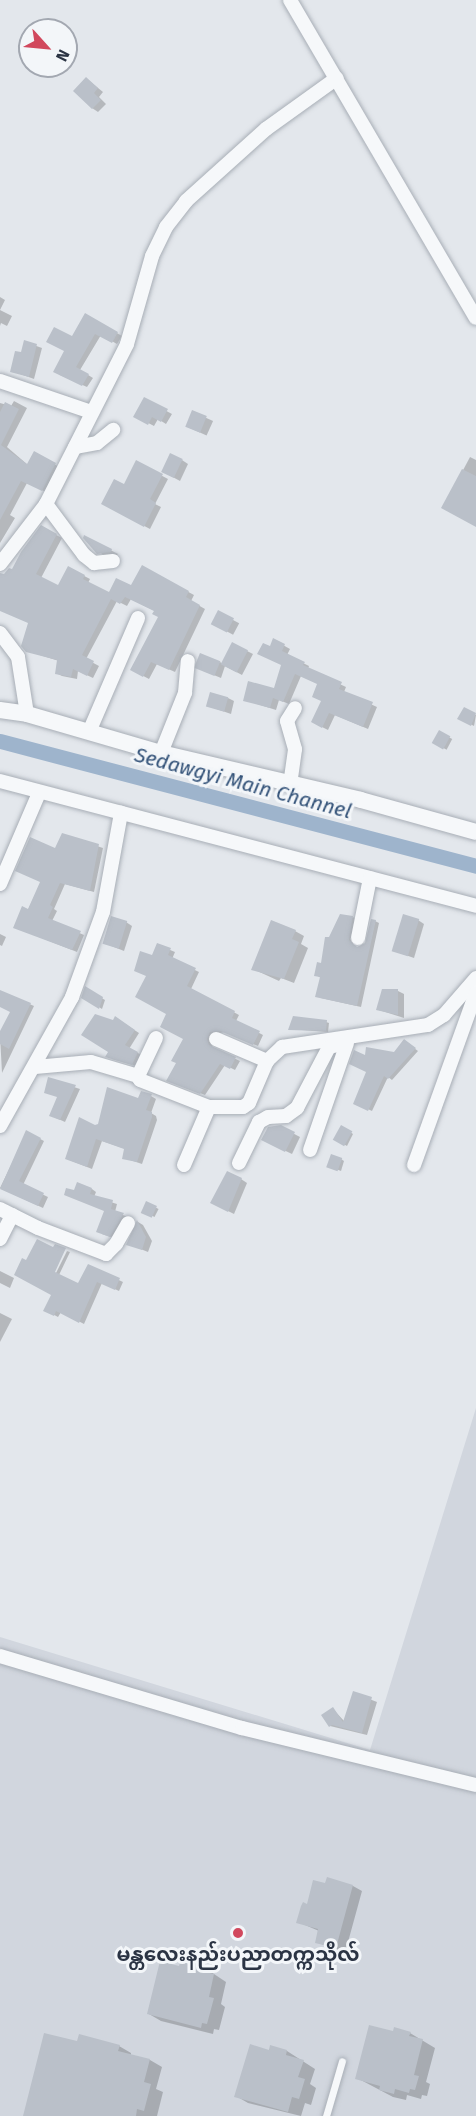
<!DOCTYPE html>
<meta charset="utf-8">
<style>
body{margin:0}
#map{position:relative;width:476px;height:2116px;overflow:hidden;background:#e3e7ec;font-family:"Fira Sans","Noto Sans Myanmar",sans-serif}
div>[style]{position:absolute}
.built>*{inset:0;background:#d1d6de}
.shadow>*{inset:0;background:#0003;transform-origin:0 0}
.canal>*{height:15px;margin:-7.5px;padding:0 7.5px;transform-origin:7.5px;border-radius:7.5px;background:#9eb4cc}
.building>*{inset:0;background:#bac0c9;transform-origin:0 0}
.roads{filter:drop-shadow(0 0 2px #a8aeb6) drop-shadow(0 0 2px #a8aeb6)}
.service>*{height:7px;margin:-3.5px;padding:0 3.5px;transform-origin:3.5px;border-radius:3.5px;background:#f6f8fa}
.minor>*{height:14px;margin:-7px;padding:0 7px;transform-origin:7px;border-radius:7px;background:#f6f8fa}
.tertiary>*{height:16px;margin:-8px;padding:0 8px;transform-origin:8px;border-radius:8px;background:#f6f8fa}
.dots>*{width:16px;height:16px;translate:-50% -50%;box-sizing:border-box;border:3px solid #f3f6f9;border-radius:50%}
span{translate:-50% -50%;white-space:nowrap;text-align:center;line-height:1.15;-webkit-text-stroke:6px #f3f6f9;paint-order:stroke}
.poi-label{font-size:20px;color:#2b3444;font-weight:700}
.water-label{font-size:21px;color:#345379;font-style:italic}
.north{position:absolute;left:18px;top:18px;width:60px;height:60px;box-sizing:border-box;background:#f3f6f9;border:2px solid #a3a8b1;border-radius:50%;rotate:117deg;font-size:16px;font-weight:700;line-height:24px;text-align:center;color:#2b3444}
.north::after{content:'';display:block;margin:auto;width:21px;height:27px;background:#d1485d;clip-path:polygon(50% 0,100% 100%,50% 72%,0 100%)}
</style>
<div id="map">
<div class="built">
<div style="clip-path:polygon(476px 1408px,476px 2116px,0 2116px,0 1637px,370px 1750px)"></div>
</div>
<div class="shadow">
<div style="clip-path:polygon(87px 79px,103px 92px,99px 97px,106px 104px,98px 112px,92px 108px)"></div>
<div style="clip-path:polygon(0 297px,5px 300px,0 310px,12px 316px,7px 326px,1px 323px,0 326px)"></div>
<div style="clip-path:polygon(86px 315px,122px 336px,117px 344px,101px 335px,80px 370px,93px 378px,87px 387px,60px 375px,73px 338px)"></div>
<div style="clip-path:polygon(25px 342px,42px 348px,34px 379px,12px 371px,22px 354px)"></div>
<div style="clip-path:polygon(144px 399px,172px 414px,166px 424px,158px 419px,154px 426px,135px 416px)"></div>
<div style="clip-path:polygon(14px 401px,27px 408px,7px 447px,28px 465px,35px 453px,61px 468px,48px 493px,27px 483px,10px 515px,15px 518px,0 543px,0 403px,11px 406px)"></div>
<div style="left:193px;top:412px;width:22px;height:16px;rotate:24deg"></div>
<div style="clip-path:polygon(470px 457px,476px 460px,476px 526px,443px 508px)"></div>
<div style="clip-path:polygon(182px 460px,188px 464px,180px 481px,169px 475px)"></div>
<div style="clip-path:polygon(136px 462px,168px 479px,155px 504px,161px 507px,150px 529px,103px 504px,124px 486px)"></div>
<div style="clip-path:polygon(41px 527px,62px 538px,41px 578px,59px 587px,69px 568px,90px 579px,88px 583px,110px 594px,132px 587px,142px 567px,194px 595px,191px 601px,205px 609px,175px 672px,157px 664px,149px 679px,132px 670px,160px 617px,155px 611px,131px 599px,127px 606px,117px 601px,86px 659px,99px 666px,93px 678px,78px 671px,77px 679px,62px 676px,56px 673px,59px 661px,27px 651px,30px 623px,0 610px,0 574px,4px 575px,13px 571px)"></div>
<div style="clip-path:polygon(85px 537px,118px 554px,117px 555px,104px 556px)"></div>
<div style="left:218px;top:612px;width:24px;height:13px;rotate:28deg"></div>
<div style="clip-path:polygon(274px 640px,290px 649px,287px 655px,309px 666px,308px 669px,346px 687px,344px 692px,377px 707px,368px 729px,335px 715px,328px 730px,318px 725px,323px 701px,319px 684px,301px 676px,289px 704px,279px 700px,276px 710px,245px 700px,275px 689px,283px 665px,270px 648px)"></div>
<div style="clip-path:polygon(233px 644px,253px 654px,242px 675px,225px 666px,221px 678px,204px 671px,220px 662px,223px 664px)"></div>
<div style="clip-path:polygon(228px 698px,234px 701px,231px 714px,208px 706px)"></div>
<div style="clip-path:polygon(464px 709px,476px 715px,474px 726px,459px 718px)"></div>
<div style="left:439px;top:732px;width:15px;height:12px;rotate:28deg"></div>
<div style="clip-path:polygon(63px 835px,103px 848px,94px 892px,65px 884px,54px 909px,57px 911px,52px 921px,84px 935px,77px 952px,19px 929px)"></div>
<div style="clip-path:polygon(353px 917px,357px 920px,353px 944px,358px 948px,366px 945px,375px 921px,379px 923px,361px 1007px,321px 998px,321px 978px,316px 975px,322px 965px,330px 939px)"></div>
<div style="clip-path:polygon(418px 920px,424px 924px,414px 958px,394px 951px)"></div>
<div style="clip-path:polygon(126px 922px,132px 926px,124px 951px,104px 943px)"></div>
<div style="clip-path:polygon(295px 931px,304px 936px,301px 944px,308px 948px,294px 983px,281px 978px,279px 981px,253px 969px)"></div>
<div style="clip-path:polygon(0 934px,6px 937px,2px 946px,0 945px)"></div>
<div style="clip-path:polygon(158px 945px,175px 952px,172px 959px,199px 972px,191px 989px,239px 1015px,236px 1021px,263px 1035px,258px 1046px,225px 1032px,215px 1034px,211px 1043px,213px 1048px,240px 1061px,235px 1070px,225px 1065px,205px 1095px,172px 1082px,185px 1038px,148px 976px)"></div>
<div style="clip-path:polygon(86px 989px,105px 1000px,102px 1009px,83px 997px)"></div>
<div style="clip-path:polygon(398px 991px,404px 994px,404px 1018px,379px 1010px)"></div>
<div style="clip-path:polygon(2px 992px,34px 1006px,2px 1073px,0 1036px,12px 1011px,0 1006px)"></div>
<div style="clip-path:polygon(116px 1018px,139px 1033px,129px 1049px,142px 1055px,137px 1066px,112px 1059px)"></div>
<div style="clip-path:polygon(326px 1022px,329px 1023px,328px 1032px,289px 1029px)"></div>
<div style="clip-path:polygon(407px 1043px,418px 1051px,392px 1080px,388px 1077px,372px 1111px,355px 1103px,367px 1072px)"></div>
<div style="clip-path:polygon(49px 1079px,80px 1089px,65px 1122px,56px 1118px,59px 1097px)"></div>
<div style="clip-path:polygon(151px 1096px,156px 1099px,151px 1113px,156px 1116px,157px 1120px,142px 1164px,124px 1158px,126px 1149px,102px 1141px,92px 1169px,67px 1159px,95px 1127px)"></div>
<div style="clip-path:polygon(281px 1127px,300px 1137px,292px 1154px,269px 1143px)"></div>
<div style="clip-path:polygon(342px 1127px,353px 1134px,347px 1146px,336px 1140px)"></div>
<div style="clip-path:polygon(27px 1132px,44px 1141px,23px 1185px,48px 1197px,43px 1208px,0 1188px)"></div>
<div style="clip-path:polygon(341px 1159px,344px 1161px,341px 1171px,331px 1167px)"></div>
<div style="clip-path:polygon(241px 1179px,247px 1183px,234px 1214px,218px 1206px)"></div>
<div style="clip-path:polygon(92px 1189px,96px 1192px,94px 1197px,117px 1204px,115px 1212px,128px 1217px,114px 1238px,102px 1234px,106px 1211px,74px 1192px)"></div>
<div style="left:147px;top:1203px;width:13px;height:9px;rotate:27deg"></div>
<div style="clip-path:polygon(138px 1222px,143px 1225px,152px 1241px,148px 1252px,128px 1244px)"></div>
<div style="clip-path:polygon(67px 1251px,70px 1252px,59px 1275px,79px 1285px,89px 1266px,123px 1282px,119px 1291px,102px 1283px,84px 1324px,61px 1312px,58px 1317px,45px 1310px,53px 1294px,50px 1278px,53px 1279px)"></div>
<div style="clip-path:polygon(0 1271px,14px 1278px,10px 1288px,0 1283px)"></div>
<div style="clip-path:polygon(0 1313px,12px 1319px,0 1342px)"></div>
<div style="clip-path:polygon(354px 1693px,377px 1702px,367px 1735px,330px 1726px,333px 1709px,345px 1722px)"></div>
<div style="clip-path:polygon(326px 1885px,353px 1886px,362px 1891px,345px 1953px,316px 1942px,319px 1931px,298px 1922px)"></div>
<div style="clip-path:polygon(202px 1966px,226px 1982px,221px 2004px,225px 2007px,219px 2030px,214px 2029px,213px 2034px,161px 2021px,149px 2014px,180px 1967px)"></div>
<div style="clip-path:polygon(394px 2033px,410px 2033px,435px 2048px,426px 2082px,430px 2084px,427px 2096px,422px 2095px,421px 2099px,407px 2095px,406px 2100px,393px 2097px,357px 2078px)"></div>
<div style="clip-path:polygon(78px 2043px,119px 2046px,131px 2053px,131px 2056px,150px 2060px,162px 2067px,156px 2089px,163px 2092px,157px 2116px,25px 2116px)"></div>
<div style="clip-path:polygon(271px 2047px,287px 2051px,315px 2069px,310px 2084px,316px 2088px,311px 2105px,305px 2103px,301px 2116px,248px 2103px,236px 2096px)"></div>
</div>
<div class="canal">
<div style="left:0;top:741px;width:492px;rotate:14.7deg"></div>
</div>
<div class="building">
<div style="clip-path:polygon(86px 77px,98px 88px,94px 93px,101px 100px,92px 109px,73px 91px)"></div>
<div style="clip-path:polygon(85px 313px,118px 332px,112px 343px,95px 334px,76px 367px,89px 374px,82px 386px,53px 372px,64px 351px,46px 342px,54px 327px,72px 336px)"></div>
<div style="clip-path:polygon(24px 340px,37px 344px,29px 377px,10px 372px,15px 351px,21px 352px)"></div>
<div style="clip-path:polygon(144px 397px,168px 409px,161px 422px,152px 417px,148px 425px,133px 417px)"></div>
<div style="clip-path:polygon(5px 402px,19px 409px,1px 445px,27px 464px,34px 451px,56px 463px,42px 491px,21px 481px,0 520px,0 412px)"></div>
<div style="left:192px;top:410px;width:16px;height:18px;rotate:22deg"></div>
<div style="left:170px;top:453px;width:14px;height:21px;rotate:25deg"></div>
<div style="clip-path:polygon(136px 460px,163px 474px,150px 499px,156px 503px,144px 527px,101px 504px,114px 479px,124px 484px)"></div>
<div style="clip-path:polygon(462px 469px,476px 476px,476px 527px,441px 508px)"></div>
<div style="clip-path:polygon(41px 525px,57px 534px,36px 574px,58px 585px,68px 566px,85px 575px,83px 579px,109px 592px,116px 578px,131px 585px,142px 565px,189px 591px,186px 597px,200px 605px,169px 670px,151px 662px,143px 677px,130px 670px,158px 617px,152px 614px,154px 611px,125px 597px,120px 604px,111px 599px,82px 655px,94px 661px,87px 676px,73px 669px,71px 677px,55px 674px,57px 660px,26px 652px,21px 646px,28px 623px,0 611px,0 573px,4px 574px,9px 568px,12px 569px,21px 552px)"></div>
<div style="clip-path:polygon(84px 535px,112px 549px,111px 552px,97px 554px,83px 538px)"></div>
<div style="left:218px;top:610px;width:18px;height:16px;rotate:27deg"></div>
<div style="clip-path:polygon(273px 638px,285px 644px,282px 651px,305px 662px,303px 665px,342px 682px,339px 689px,373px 702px,363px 727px,329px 713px,322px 728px,311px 722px,321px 701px,312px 697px,317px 684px,295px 674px,283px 702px,273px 698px,270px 708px,243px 701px,248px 681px,274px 688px,281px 665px,257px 654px,263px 643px,270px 646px)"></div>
<div style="left:232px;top:642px;width:18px;height:25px;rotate:27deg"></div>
<div style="left:200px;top:653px;width:22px;height:16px;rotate:22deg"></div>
<div style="left:210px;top:692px;width:19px;height:15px;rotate:16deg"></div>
<div style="clip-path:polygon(464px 707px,476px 713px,471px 726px,457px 719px)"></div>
<div style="left:439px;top:730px;width:13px;height:15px;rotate:29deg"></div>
<div style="clip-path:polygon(62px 833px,99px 844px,90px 891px,60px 883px,50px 905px,53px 907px,48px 918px,81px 931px,72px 950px,13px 928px,22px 906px,28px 909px,40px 882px,15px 871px,30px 837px,55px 848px)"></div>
<div style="clip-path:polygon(340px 914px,353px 916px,349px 940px,357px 947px,365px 943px,371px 919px,376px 920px,357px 1006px,315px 997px,320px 977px,314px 976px,317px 962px,321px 963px,325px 937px,329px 937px)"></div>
<div style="left:403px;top:914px;width:17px;height:39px;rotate:17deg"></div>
<div style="left:111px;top:916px;width:17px;height:29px;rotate:17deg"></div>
<div style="clip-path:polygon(271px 920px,296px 930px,292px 939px,299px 942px,284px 979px,251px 970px)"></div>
<div style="clip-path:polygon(157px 943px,171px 948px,168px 955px,196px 968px,187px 986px,235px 1011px,232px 1018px,260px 1031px,253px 1045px,220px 1031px,210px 1032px,207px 1039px,209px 1045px,236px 1057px,230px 1069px,220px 1064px,200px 1094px,166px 1081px,176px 1063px,171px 1061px,183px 1039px,160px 1027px,166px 1014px,135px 997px,146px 976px,134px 971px,140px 951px,152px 955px)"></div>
<div style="clip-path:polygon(85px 986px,103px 997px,99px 1009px,81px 998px)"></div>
<div style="clip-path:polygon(382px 989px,398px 989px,398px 1015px,376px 1010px)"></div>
<div style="clip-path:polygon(0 990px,31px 1003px,9px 1049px,0 1044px,0 1031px,10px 1012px,0 1007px)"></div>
<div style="clip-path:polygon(95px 1014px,113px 1020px,115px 1016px,135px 1030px,125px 1045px,138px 1052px,132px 1065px,105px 1057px,108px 1052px,81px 1035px)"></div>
<div style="clip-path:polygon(293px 1016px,327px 1020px,326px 1031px,288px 1030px)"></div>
<div style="clip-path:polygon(404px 1039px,416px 1048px,388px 1079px,384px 1076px,368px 1111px,353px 1104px,366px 1072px,349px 1064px,354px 1050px,365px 1055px,366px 1047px,394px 1052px)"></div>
<div style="clip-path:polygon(48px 1077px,76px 1085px,60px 1120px,49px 1116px,57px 1097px,44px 1093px)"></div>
<div style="clip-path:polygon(107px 1087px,138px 1098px,141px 1091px,152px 1094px,146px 1110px,152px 1112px,152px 1117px,137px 1162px,122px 1159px,124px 1149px,96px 1139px,87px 1167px,65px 1159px,79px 1117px,95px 1125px,98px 1124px)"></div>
<div style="clip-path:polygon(281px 1125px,295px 1132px,285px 1152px,261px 1140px,268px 1127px)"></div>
<div style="left:341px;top:1125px;width:13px;height:17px;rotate:29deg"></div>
<div style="clip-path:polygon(26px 1130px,41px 1138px,19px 1181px,44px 1193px,38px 1206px,0 1189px)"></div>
<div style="left:331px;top:1154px;width:12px;height:14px;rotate:20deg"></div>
<div style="clip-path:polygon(227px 1171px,242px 1178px,228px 1212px,210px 1203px)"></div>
<div style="clip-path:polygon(77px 1182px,92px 1188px,90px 1194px,113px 1200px,111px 1209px,124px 1213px,110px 1237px,96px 1232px,104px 1211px,64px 1195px,66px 1188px,74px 1190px)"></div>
<div style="left:146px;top:1201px;width:12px;height:13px;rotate:24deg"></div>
<div style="clip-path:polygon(137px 1220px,146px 1237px,142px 1250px,126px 1245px)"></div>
<div style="clip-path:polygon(37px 1239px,53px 1247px,55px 1244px,66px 1248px,55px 1272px,78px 1283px,88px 1264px,120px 1278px,115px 1290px,97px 1282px,79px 1323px,56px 1311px,54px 1316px,43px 1311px,51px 1295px,14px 1275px,22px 1258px,26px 1260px)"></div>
<div style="clip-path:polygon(353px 1691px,372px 1697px,362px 1733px,332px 1725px,329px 1727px,321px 1715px,333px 1707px,343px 1722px)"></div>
<div style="clip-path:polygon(327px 1877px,353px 1885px,336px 1948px,315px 1943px,318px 1929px,296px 1923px,301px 1906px,303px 1902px,307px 1904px,313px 1880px,325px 1883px)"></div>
<div style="clip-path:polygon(181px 1959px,203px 1964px,201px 1971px,214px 1974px,209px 1997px,214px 1998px,207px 2024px,202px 2023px,201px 2028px,147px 2014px,160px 1961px,179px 1966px)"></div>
<div style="clip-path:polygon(369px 2025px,393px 2031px,394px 2027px,411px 2032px,409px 2036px,423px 2039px,414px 2075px,419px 2076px,415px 2090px,410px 2089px,409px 2093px,395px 2089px,394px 2094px,379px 2090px,380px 2086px,355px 2079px)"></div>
<div style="clip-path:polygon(44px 2033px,77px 2041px,79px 2034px,120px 2045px,118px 2051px,150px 2059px,144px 2082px,151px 2084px,144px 2111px,137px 2109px,136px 2116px,23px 2116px)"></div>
<div style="clip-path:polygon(250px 2044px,269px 2050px,270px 2045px,287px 2050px,286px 2055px,304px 2060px,298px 2077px,305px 2079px,299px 2099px,292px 2097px,288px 2112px,234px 2097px)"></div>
</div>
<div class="roads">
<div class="service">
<div style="left:326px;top:2116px;width:57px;rotate:-73.8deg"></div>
</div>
<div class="minor">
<div style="left:290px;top:0;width:368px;rotate:59.7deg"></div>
<div style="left:0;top:381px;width:96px;rotate:18.8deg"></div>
<div style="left:75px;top:447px;width:22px;rotate:-10deg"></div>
<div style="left:97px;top:443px;width:21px;rotate:-39deg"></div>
<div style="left:46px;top:504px;width:64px;rotate:53.3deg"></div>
<div style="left:84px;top:555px;width:13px;rotate:39deg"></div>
<div style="left:94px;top:563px;width:19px;rotate:-6deg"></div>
<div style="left:0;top:564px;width:76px;rotate:-52.5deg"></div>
<div style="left:46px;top:504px;width:179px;rotate:-63.1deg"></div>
<div style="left:127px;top:344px;width:91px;rotate:-74.1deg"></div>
<div style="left:152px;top:256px;width:32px;rotate:-64deg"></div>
<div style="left:166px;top:227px;width:33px;rotate:-52deg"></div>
<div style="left:186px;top:201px;width:108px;rotate:-42deg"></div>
<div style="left:266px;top:129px;width:87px;rotate:-35.7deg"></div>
<div style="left:0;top:633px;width:30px;rotate:53deg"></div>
<div style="left:18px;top:657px;width:58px;rotate:81deg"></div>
<div style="left:89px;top:732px;width:124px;rotate:-66.7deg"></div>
<div style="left:161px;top:753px;width:65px;rotate:-68.2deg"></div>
<div style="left:185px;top:693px;width:32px;rotate:-85deg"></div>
<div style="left:0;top:781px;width:492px;rotate:14.7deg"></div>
<div style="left:290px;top:785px;width:36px;rotate:-82deg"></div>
<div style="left:295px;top:749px;width:29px;rotate:-106deg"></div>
<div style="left:287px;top:721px;width:15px;rotate:-58deg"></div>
<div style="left:0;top:884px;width:99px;rotate:-66.8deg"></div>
<div style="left:358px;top:938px;width:61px;rotate:-78.7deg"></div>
<div style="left:156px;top:1038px;width:42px;rotate:115.3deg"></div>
<div style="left:138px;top:1076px;width:4px;rotate:63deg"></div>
<div style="left:140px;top:1080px;width:74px;rotate:21.4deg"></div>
<div style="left:209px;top:1107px;width:34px"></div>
<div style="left:243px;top:1107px;width:7px;rotate:-34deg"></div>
<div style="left:249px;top:1103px;width:46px;rotate:-66.8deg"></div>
<div style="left:267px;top:1061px;width:21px;rotate:-43deg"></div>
<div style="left:282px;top:1047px;width:148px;rotate:-8.6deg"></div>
<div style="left:428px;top:1025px;width:19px;rotate:-32deg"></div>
<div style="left:444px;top:1015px;width:49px;rotate:-49.1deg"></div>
<div style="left:216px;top:1039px;width:56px;rotate:23.3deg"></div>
<div style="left:35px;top:1067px;width:56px;rotate:-5.1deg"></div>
<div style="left:91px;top:1062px;width:49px;rotate:16.6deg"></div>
<div style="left:0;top:1126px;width:148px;rotate:-60.8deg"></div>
<div style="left:72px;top:997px;width:90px;rotate:-70deg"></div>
<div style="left:103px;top:912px;width:101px;rotate:-79.7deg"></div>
<div style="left:310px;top:1150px;width:113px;rotate:-70.9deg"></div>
<div style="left:239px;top:1163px;width:46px;rotate:-64deg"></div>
<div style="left:259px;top:1122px;width:10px;rotate:-29deg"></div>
<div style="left:268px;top:1117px;width:18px;rotate:-3deg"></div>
<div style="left:286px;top:1116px;width:14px;rotate:-36deg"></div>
<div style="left:297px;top:1108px;width:69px;rotate:-62.3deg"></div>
<div style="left:329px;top:1047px;width:13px;rotate:-13deg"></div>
<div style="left:184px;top:1165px;width:63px;rotate:-66.7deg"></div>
<div style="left:414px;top:1165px;width:183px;rotate:-70.2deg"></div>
<div style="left:0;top:1209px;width:42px;rotate:26.6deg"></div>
<div style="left:38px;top:1228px;width:73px;rotate:20.9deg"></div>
<div style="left:106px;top:1254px;width:14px;rotate:-45deg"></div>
<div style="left:116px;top:1244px;width:24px;rotate:-60deg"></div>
<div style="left:0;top:1239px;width:27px;rotate:-63deg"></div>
<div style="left:0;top:1656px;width:252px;rotate:16.6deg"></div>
<div style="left:242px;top:1728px;width:241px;rotate:13.7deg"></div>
</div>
<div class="tertiary">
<div style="left:0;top:710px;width:27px;rotate:8deg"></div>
<div style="left:27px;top:714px;width:140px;rotate:16.2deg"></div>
<div style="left:161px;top:753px;width:205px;rotate:13.2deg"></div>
<div style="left:361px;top:800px;width:119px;rotate:15.5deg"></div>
</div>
</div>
<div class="dots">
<div style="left:238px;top:1933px;background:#d1485d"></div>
</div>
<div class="poi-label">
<span style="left:238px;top:1954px">မန္တလေးနည်းပညာတက္ကသိုလ်</span>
</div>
<div class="water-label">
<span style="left:243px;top:783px;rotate:15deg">Sedawgyi Main Channel</span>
</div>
<div class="north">N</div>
</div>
